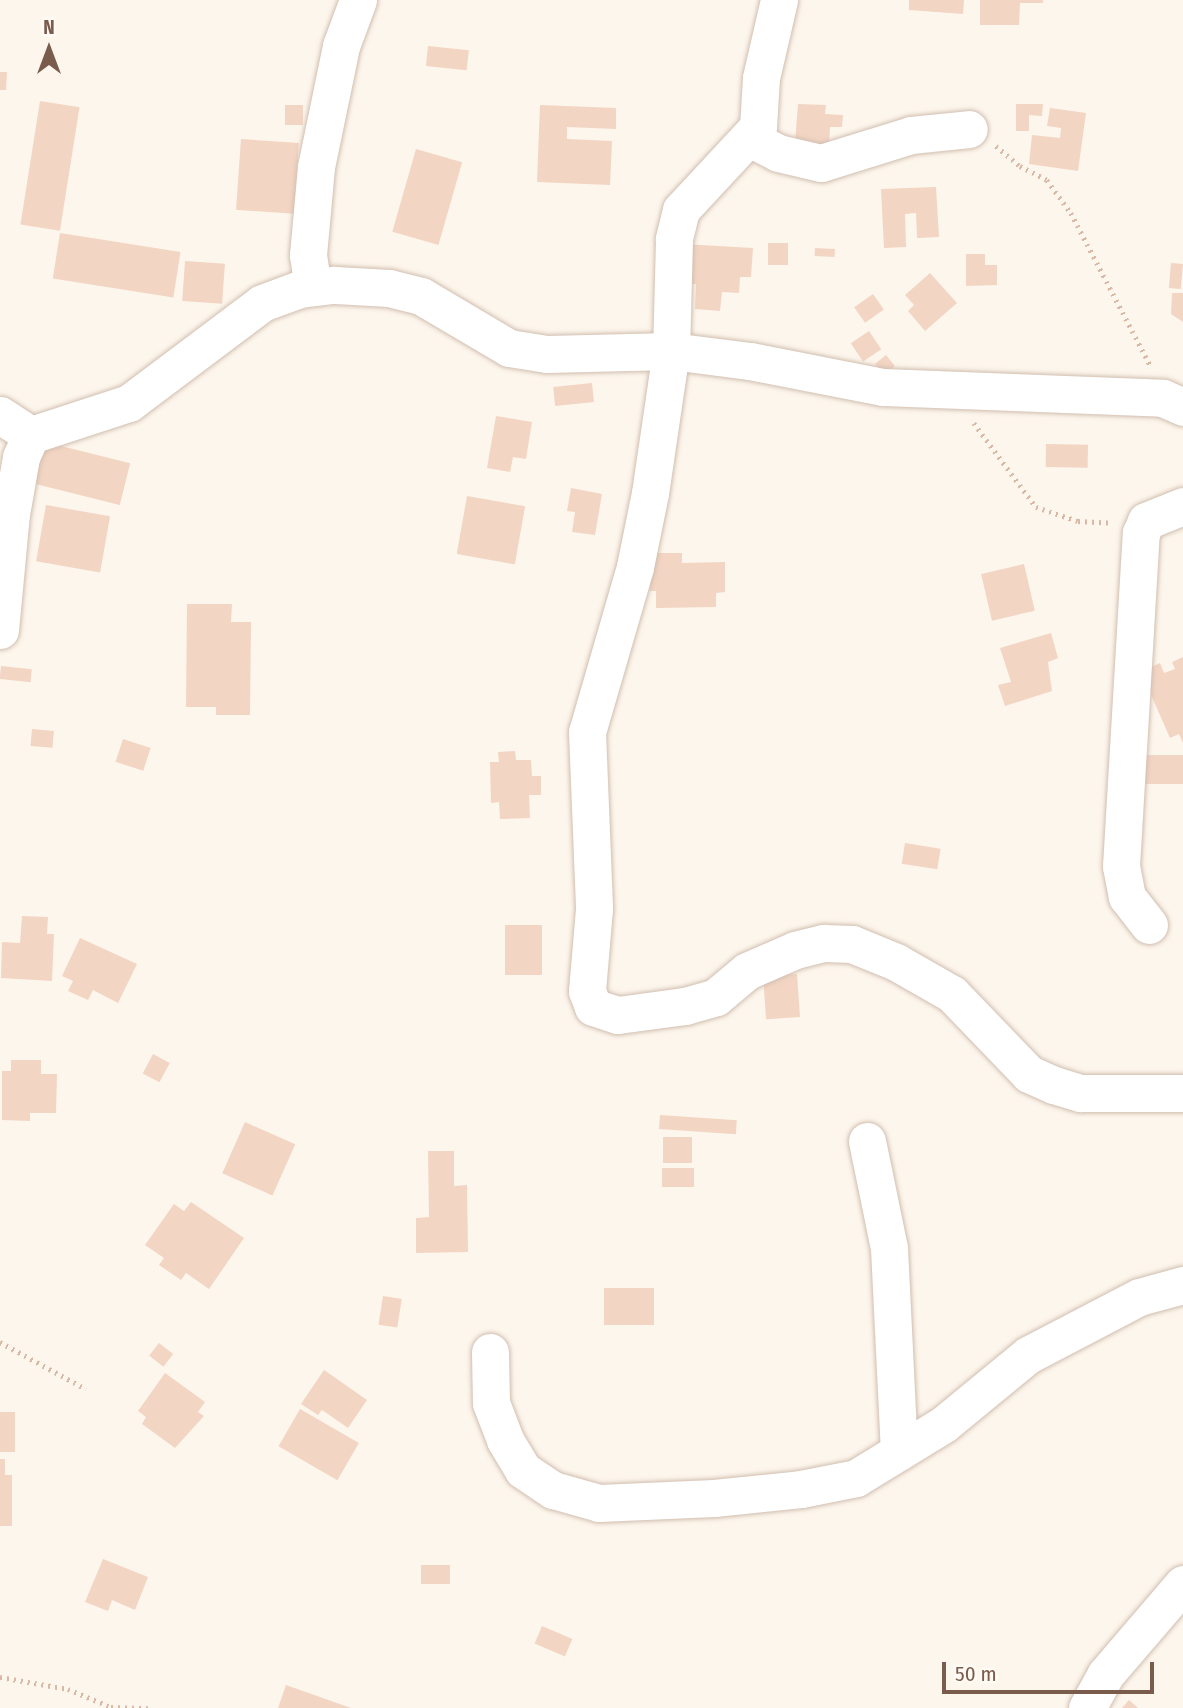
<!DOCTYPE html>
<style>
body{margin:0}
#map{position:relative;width:1183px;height:1708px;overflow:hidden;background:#fdf6ec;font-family:"Fira Sans Condensed",sans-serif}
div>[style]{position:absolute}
.building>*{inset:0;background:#f3d5c3;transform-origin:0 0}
.path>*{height:4.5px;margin-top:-2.25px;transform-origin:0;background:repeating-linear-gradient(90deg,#d9b8a5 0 2px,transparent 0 7px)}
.roads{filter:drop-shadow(0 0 2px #d1beb0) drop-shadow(0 0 2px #d1beb0)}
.minor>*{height:37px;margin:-18.5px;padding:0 18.5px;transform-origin:18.5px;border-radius:18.5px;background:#fff}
span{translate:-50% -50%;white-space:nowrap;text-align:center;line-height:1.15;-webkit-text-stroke:5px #fffaf3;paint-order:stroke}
.north{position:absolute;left:14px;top:14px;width:70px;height:70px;-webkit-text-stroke:5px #fffaf3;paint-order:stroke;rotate:0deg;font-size:19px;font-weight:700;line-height:28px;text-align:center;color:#7a5c4d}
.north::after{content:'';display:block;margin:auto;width:24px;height:32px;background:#7a5c4d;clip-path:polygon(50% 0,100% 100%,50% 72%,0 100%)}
.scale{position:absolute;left:942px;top:1662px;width:212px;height:32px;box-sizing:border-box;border:4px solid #7a5c4d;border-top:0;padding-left:9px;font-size:21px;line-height:24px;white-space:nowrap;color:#7a5c4d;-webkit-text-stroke:5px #fffaf3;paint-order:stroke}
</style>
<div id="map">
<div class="building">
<div style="clip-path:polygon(909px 0,964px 0,963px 14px,909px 10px)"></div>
<div style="clip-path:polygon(980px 0,1043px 0,1043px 3px,1020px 3px,1019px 25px,980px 25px)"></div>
<div style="left:428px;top:46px;width:41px;height:20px;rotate:6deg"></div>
<div style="clip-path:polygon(0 72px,7px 72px,6px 90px,0 90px)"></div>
<div style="left:40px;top:101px;width:40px;height:125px;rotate:9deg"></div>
<div style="clip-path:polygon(798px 104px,826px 105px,825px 114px,843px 115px,842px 127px,830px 127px,829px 146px,795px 143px)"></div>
<div style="clip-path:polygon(1016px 104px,1043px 104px,1042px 116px,1029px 115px,1029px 131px,1016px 131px)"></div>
<div style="left:285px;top:105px;width:18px;height:20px"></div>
<div style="clip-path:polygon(540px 105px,616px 108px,616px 129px,567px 127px,567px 139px,612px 141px,610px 185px,537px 182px)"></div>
<div style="clip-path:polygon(1050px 108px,1086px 113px,1078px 171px,1029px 164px,1032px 135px,1060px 138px,1061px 128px,1047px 126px)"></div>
<div style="left:241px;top:139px;width:58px;height:71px;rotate:4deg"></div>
<div style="left:416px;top:149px;width:48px;height:86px;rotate:16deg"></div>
<div style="clip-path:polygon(936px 187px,939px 237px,917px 238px,916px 213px,905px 214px,906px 247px,884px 248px,881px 189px)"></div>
<div style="left:60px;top:233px;width:122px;height:46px;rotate:9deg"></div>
<div style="left:768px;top:243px;width:20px;height:22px"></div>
<div style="clip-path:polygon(683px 244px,753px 248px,751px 277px,740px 277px,739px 293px,722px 292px,720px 311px,695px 309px,696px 284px,681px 283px)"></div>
<div style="left:815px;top:248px;width:20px;height:8px;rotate:3deg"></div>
<div style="clip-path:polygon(966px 254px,985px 254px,985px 265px,997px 265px,997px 285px,966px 286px)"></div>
<div style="left:185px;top:261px;width:40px;height:40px;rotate:4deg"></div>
<div style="left:1171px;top:263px;width:12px;height:25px;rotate:5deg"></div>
<div style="clip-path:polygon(930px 273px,957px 303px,925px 331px,908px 311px,914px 305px,905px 295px)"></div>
<div style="clip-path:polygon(1172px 293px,1183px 293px,1183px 322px,1171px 314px)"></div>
<div style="left:873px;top:294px;width:19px;height:23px;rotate:55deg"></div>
<div style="left:869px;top:331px;width:22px;height:22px;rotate:56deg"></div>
<div style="left:886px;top:355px;width:14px;height:14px;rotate:51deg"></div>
<div style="left:592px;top:383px;width:19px;height:39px;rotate:84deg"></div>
<div style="clip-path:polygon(496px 416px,532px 422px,526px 459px,513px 457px,510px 472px,487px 468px)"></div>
<div style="left:37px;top:440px;width:96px;height:43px;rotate:14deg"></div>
<div style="left:1046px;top:444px;width:42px;height:23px;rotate:1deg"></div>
<div style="clip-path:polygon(571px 488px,602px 494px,595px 535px,572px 532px,575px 512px,567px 511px)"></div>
<div style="left:467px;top:496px;width:59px;height:59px;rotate:10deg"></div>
<div style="left:46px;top:505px;width:65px;height:57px;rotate:10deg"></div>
<div style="clip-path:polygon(650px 553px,682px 553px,682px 563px,725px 562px,725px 592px,716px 593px,716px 607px,656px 608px,656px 591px,650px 591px)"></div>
<div style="left:1024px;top:564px;width:48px;height:44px;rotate:77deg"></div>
<div style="clip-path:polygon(187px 604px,232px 604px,231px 622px,251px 622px,250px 715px,216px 715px,216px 707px,186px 707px)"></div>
<div style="clip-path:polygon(1051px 633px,1058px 658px,1048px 662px,1052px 691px,1005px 706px,998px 685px,1011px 682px,1000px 648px)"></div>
<div style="clip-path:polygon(1183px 657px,1183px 743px,1179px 734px,1170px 738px,1141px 672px,1160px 663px,1164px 673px,1175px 669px,1172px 662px)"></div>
<div style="left:1px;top:666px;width:31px;height:13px;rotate:6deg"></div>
<div style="left:32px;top:729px;width:22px;height:17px;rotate:5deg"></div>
<div style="left:123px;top:739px;width:29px;height:24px;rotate:18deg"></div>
<div style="clip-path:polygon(515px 751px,516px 760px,531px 760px,532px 776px,541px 776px,541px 795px,529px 795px,530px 818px,500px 819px,499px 802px,491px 803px,490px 762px,499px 762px,498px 752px)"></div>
<div style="left:1183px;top:755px;width:29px;height:40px;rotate:90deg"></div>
<div style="left:905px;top:843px;width:36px;height:21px;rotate:9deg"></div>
<div style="clip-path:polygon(22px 916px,48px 917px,47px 934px,54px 934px,52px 981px,1px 978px,2px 942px,20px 943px)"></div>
<div style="left:505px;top:925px;width:37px;height:50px"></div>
<div style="clip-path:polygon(80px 938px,137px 964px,118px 1003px,93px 990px,88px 1000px,68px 991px,73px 981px,62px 976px)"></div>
<div style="left:797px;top:974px;width:43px;height:34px;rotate:86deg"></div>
<div style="left:153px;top:1054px;width:19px;height:22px;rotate:28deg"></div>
<div style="clip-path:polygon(11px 1060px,41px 1060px,41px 1074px,57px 1074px,56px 1113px,30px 1113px,30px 1121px,2px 1120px,2px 1071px,11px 1071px)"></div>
<div style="left:660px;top:1115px;width:77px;height:14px;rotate:4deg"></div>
<div style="left:245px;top:1122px;width:55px;height:56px;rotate:24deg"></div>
<div style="left:663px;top:1137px;width:29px;height:26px"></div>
<div style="clip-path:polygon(428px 1151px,454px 1151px,454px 1186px,467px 1185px,468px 1252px,416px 1253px,416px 1218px,429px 1217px)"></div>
<div style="left:694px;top:1168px;width:19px;height:32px;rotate:90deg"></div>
<div style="clip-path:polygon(191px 1202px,244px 1238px,209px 1289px,186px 1273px,181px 1280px,159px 1265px,164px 1258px,145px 1245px,174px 1204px,184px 1211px)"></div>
<div style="left:604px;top:1288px;width:50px;height:37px"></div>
<div style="left:383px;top:1296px;width:19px;height:29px;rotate:9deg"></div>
<div style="left:159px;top:1343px;width:18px;height:16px;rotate:38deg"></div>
<div style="clip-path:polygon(324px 1370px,367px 1400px,348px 1428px,322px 1410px,318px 1415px,301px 1404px)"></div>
<div style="clip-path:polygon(165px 1373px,205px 1402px,198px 1412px,204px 1416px,175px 1448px,142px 1424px,146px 1417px,138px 1411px)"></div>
<div style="left:300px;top:1409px;width:68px;height:43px;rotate:30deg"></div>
<div style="left:0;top:1412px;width:15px;height:40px"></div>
<div style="clip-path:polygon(0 1459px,5px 1459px,5px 1475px,12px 1475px,12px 1526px,0 1526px)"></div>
<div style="clip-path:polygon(103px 1559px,148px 1577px,135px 1610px,112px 1600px,108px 1611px,85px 1602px)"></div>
<div style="left:421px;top:1565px;width:29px;height:19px"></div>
<div style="left:542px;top:1626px;width:33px;height:19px;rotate:23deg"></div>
<div style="clip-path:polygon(286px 1685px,351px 1708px,278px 1708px)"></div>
<div style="clip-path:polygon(1129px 1700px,1138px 1708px,1122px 1708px)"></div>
</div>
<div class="path">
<div style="left:996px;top:146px;width:31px;rotate:40deg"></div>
<div style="left:1020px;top:166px;width:30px;rotate:27deg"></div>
<div style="left:1047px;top:180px;width:41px;rotate:54deg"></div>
<div style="left:1071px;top:213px;width:171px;rotate:62.5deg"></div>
<div style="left:974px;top:423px;width:104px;rotate:53.6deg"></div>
<div style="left:1036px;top:507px;width:44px;rotate:18.4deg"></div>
<div style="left:1078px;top:521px;width:34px;rotate:3deg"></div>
<div style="left:0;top:1342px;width:98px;rotate:28.7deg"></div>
<div style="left:0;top:1677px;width:69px;rotate:10deg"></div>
<div style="left:68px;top:1689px;width:47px;rotate:22.7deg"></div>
<div style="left:111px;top:1707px;width:37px;rotate:2deg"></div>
</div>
<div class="roads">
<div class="minor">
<div style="left:779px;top:0;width:80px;rotate:103deg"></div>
<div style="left:761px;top:78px;width:49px;rotate:93.5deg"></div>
<div style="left:758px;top:127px;width:113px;rotate:132.9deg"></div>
<div style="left:681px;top:210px;width:30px;rotate:104deg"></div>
<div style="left:674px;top:239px;width:112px;rotate:91.5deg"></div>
<div style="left:671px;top:351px;width:144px;rotate:98.4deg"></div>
<div style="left:650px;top:493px;width:76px;rotate:101.5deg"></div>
<div style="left:635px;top:567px;width:172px;rotate:106.2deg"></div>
<div style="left:587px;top:732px;width:177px;rotate:87.7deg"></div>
<div style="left:594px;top:909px;width:82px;rotate:94.9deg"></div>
<div style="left:587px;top:991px;width:17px;rotate:69deg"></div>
<div style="left:593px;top:1007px;width:26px;rotate:18deg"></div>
<div style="left:618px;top:1015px;width:68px;rotate:-7.7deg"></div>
<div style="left:685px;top:1006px;width:32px;rotate:-16deg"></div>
<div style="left:716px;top:997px;width:40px;rotate:-40deg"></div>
<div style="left:747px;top:971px;width:52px;rotate:-23.6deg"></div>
<div style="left:795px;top:950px;width:30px;rotate:-14deg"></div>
<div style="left:824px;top:943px;width:28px;rotate:2deg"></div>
<div style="left:852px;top:944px;width:48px;rotate:22.2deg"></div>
<div style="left:896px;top:962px;width:64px;rotate:29.7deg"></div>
<div style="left:952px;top:994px;width:111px;rotate:46.1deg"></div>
<div style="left:1029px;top:1074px;width:27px;rotate:24deg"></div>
<div style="left:1054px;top:1085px;width:28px;rotate:17deg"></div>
<div style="left:1081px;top:1093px;width:102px"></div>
<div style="left:751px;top:139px;width:30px;rotate:27deg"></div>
<div style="left:778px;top:153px;width:44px;rotate:13.1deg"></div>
<div style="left:821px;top:163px;width:94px;rotate:-17.3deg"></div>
<div style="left:911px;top:135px;width:58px;rotate:-5.9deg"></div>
<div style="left:313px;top:287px;width:32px;rotate:-99deg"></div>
<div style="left:308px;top:255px;width:88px;rotate:-84.8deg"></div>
<div style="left:316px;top:167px;width:124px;rotate:-78.3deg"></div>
<div style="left:341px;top:46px;width:49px;rotate:-69.7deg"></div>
<div style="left:0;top:415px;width:37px;rotate:33deg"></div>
<div style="left:0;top:630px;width:117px;rotate:-84.6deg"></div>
<div style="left:11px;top:514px;width:58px;rotate:-80deg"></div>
<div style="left:21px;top:457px;width:24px;rotate:-66deg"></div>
<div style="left:31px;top:435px;width:103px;rotate:-18.1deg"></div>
<div style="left:129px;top:403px;width:166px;rotate:-36.9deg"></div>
<div style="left:262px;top:303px;width:40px;rotate:-20.2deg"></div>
<div style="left:300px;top:289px;width:35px;rotate:-7deg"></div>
<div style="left:335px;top:285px;width:54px;rotate:3.2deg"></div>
<div style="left:389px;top:288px;width:33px;rotate:14deg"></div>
<div style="left:421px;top:296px;width:102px;rotate:30.6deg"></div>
<div style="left:509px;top:348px;width:38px;rotate:9deg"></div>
<div style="left:547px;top:354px;width:124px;rotate:-1.4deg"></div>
<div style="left:671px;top:351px;width:80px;rotate:7.2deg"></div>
<div style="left:750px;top:361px;width:136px;rotate:11.1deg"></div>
<div style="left:883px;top:387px;width:280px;rotate:2.2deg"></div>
<div style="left:1163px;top:398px;width:22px;rotate:24deg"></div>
<div style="left:1149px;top:925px;width:36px;rotate:-128deg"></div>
<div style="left:1127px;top:897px;width:32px;rotate:-101deg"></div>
<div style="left:1121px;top:866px;width:334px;rotate:-86.6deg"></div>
<div style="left:1141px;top:533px;width:13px;rotate:-67deg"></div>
<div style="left:1146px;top:521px;width:40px;rotate:-22deg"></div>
<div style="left:867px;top:1141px;width:109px;rotate:78.4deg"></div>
<div style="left:889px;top:1248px;width:204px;rotate:87.2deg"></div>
<div style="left:490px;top:1352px;width:51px;rotate:88.9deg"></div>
<div style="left:491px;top:1403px;width:40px;rotate:69deg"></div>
<div style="left:505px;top:1440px;width:35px;rotate:59deg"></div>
<div style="left:523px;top:1470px;width:36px;rotate:34deg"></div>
<div style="left:553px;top:1490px;width:48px;rotate:15.8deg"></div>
<div style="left:599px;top:1503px;width:115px;rotate:-2.5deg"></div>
<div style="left:714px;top:1498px;width:87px;rotate:-5.9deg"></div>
<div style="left:801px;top:1489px;width:56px;rotate:-11.3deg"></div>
<div style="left:856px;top:1478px;width:103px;rotate:-31.5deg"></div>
<div style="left:944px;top:1424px;width:109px;rotate:-39.4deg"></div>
<div style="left:1028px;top:1355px;width:125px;rotate:-27.6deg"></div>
<div style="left:1139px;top:1297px;width:46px;rotate:-15.3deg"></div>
<div style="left:1087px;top:1708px;width:38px;rotate:-61deg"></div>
<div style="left:1105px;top:1675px;width:120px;rotate:-49.4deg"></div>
</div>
</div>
<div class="north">N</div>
<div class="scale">50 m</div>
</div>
